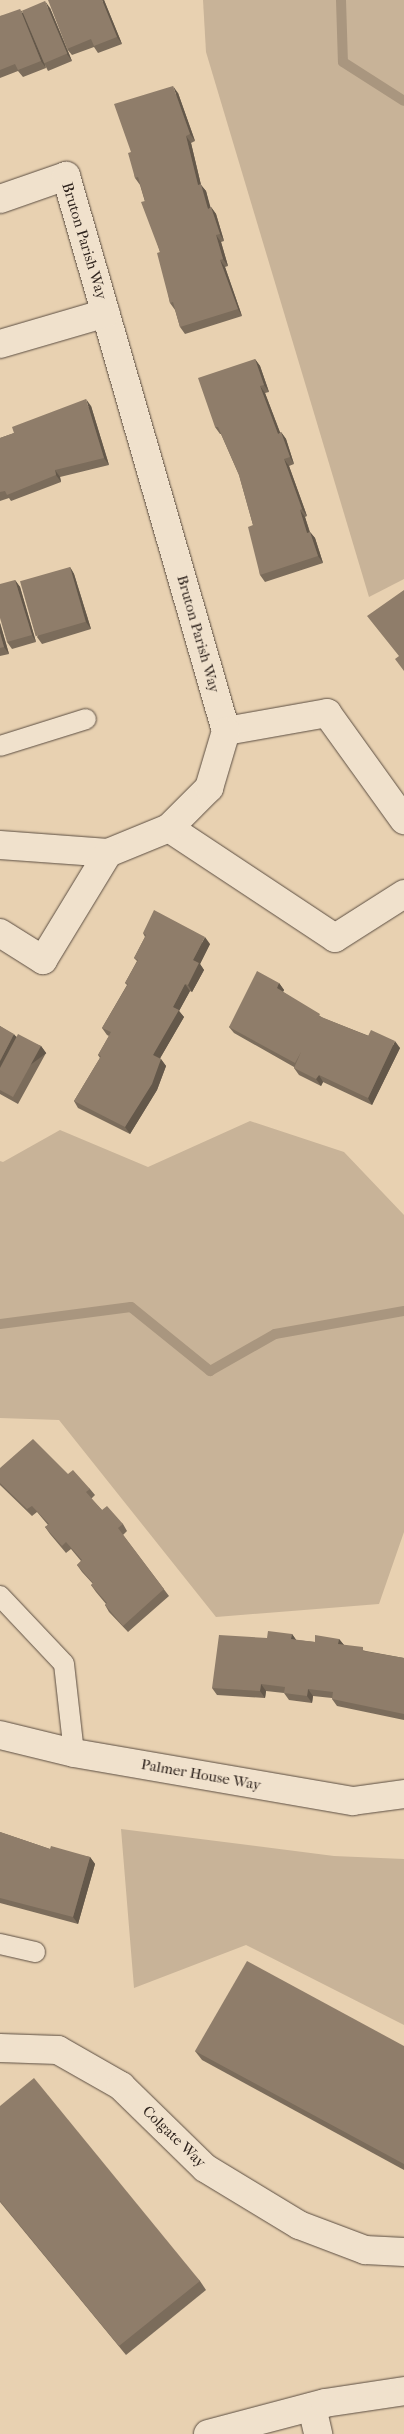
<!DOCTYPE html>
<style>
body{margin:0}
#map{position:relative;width:404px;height:2434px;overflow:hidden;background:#e8d1b1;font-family:"IM FELL French Canon",serif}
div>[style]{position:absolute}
.green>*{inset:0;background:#c8b398}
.stream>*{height:10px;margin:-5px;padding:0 5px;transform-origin:5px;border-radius:5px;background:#a9967f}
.roads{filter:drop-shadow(0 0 1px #5c4e42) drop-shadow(0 0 1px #5c4e42)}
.lane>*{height:20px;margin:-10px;padding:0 10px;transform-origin:10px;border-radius:10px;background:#f0e1cc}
.street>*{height:28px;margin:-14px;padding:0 14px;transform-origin:14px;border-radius:14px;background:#f0e1cc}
.secondary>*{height:28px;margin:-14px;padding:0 14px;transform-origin:14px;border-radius:14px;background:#f0e1cc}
.wall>*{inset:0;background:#7b6c5b}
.shaded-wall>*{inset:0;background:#64584a;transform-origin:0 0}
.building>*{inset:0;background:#8f7d6a;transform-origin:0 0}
span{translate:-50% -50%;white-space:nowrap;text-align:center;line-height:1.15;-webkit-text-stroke:4px #f0e1cc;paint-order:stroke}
.street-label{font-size:15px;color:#2e231d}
</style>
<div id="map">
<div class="green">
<div style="clip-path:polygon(203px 0,404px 0,404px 579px,369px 597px,206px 52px)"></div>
<div style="clip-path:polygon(250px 1121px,344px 1152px,404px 1215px,404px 1532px,379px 1604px,216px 1617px,59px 1420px,0 1418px,0 1161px,3px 1162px,60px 1130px,148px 1167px)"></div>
<div style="clip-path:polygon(121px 1829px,334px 1856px,404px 1859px,404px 2025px,246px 1945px,134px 1988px)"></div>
</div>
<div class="stream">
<div style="left:341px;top:0;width:62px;rotate:88.2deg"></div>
<div style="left:343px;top:62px;width:72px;rotate:32.6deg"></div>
<div style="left:0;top:1324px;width:132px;rotate:-7.4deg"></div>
<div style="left:131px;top:1307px;width:102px;rotate:39deg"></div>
<div style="left:210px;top:1371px;width:75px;rotate:-29.6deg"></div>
<div style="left:275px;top:1334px;width:131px;rotate:-10.1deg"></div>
</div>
<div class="roads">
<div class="lane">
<div style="left:0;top:746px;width:90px;rotate:-17.4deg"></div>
<div style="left:0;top:1596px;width:93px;rotate:46.7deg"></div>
<div style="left:64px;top:1664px;width:90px;rotate:83.6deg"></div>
<div style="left:0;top:1944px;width:36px;rotate:13deg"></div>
</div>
<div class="street">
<div style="left:0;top:199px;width:70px;rotate:-19.2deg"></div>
<div style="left:66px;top:176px;width:578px;rotate:73.92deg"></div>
<div style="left:226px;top:731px;width:103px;rotate:-10.1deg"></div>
<div style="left:327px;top:713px;width:132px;rotate:54.3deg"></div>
<div style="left:0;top:344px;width:110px;rotate:-16.3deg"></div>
<div style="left:169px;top:828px;width:199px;rotate:33.5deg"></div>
<div style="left:335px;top:938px;width:82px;rotate:-32.5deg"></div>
<div style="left:0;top:845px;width:108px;rotate:4.2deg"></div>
<div style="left:108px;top:853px;width:66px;rotate:-22.3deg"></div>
<div style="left:169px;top:828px;width:57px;rotate:-45deg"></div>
<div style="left:209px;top:788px;width:59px;rotate:-73.4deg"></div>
<div style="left:0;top:933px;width:51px;rotate:32.1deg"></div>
<div style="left:43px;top:960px;width:125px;rotate:-58.7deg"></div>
<div style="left:0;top:1735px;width:76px;rotate:13.7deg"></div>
<div style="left:74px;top:1753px;width:283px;rotate:9.8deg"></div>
<div style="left:353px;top:1801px;width:51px;rotate:-7.8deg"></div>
<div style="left:0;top:2048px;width:58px;rotate:2deg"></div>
<div style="left:58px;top:2050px;width:73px;rotate:29.7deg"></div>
<div style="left:121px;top:2086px;width:117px;rotate:44.3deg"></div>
<div style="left:205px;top:2168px;width:110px;rotate:31.2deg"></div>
<div style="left:299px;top:2225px;width:71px;rotate:20.7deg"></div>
<div style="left:365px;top:2250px;width:39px;rotate:3deg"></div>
<div style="left:312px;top:2407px;width:28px;rotate:77deg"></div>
</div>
<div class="secondary">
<div style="left:208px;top:2434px;width:121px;rotate:-14.8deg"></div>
<div style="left:325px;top:2403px;width:80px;rotate:-8.6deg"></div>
</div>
</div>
<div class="wall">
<div style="clip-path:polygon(104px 0,122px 44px,98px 53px,94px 47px,72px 55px,67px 49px)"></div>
<div style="clip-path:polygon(50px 8px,72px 61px,48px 71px,45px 65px,46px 68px,23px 77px,18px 71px,0 78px,0 16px,23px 13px)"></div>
<div style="clip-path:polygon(178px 93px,195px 141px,191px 143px,201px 185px,206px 191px,210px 208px,211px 207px,216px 214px,224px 241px,221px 242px,228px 266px,225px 267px,242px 316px,185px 334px,180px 327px,175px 310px,170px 303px,160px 252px,140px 185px,135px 178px,131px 152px)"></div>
<div style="clip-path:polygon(255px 359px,260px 366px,269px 392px,265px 393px,280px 433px,281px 432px,286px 439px,294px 464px,289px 466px,307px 516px,305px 517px,310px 532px,315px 538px,323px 563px,265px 582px,260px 575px,253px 525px,239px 475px,221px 434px,220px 434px,215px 427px)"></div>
<div style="clip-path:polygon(91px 406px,109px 465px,60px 477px,61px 482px,11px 501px,9px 498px,0 501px,0 438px)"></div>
<div style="clip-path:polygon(70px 567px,74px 574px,91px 629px,42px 644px,37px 637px)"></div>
<div style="clip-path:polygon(15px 580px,20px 587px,36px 642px,12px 649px,7px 642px)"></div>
<div style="clip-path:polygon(0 623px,9px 654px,0 656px)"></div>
<div style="clip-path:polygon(143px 933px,210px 944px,200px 964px,204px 970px,192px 992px,190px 991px,179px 1011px,184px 1017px,160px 1058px,166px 1066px,157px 1090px,130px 1134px,78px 1108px,74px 1101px,100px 1058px,98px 1055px,109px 1036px,107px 1035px,102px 1028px,127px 985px,125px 983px,137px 961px,134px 958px,145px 937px)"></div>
<div style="clip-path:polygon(279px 983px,284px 990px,283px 992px,323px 1018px,400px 1048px,372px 1105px,323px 1082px,321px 1086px,299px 1075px,294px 1068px,294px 1067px,234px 1033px,229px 1027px)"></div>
<div style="clip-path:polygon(0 1026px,17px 1037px,41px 1046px,46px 1053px,18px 1104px,0 1094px)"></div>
<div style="clip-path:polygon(0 1468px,68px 1474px,90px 1489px,95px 1495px,91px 1499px,102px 1510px,123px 1524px,127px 1531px,123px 1535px,169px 1596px,128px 1632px,109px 1612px,105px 1605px,106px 1604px,96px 1592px,91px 1585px,93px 1584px,82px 1572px,77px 1565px,81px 1561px,71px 1549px,66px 1553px,50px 1534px,45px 1527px,48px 1525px,37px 1512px,32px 1516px,0 1485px)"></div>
<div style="clip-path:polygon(292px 1634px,296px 1640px,315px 1642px,339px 1639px,344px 1645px,366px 1651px,404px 1658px,404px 1720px,337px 1706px,332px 1699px,332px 1698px,313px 1696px,312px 1703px,289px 1700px,284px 1693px,266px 1691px,265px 1698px,217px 1695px,212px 1688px,267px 1638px)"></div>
<div style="clip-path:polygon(0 1832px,50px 1849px,90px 1857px,95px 1864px,78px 1924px,0 1903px)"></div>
<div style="clip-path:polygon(404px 2046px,404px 2170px,202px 2060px,195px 2051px)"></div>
<div style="clip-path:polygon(0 2106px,200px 2281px,206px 2290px,126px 2355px,0 2202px)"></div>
</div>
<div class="shaded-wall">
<div style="clip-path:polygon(102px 0,104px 0,122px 44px,117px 37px)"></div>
<div style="clip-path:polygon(45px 1px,50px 8px,72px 61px,67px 54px)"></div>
<div style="clip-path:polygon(20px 9px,25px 16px,46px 68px,41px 61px)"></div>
<div style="clip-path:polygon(173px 86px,178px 93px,195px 141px,190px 134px)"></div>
<div style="clip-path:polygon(186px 136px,191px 143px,201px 185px,206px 191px,213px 216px,208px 209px,198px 185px)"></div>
<div style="clip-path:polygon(211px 207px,216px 214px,224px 241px,220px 234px)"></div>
<div style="clip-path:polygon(216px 235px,221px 242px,228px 266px,223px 259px)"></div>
<div style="clip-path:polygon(220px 260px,225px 267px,242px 316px,238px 309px)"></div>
<div style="clip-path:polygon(255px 359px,260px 366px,269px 392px,264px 385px)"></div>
<div style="clip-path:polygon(260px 386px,265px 393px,283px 440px,278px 434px)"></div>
<div style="clip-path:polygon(86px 399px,91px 406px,109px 465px,104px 458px)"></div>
<div style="clip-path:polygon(281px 432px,286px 439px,294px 464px,290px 457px)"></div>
<div style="clip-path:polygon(284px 459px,289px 466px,307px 516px,302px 509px)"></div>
<div style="clip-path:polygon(55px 470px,60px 477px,61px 482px,56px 475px)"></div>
<div style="clip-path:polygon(300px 510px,305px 517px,312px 540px,307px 533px)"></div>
<div style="clip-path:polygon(310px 532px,315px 538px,323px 563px,318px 556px)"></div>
<div style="clip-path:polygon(70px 567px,74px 574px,91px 629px,86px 622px)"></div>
<div style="clip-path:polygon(15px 580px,20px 587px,36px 642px,32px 635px)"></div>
<div style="clip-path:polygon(0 623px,9px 654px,4px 647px,0 633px)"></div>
<div style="clip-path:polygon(205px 937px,210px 944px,200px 964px,204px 970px,192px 992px,188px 985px,193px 960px)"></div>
<div style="clip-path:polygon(279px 983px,284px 990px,281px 995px,277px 988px)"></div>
<div style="clip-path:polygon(185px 984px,190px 991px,179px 1011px,184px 1017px,158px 1062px,153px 1055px,173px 1007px)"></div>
<div style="clip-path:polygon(14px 1034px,19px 1041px,0 1077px,0 1061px)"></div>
<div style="clip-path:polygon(395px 1041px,400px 1048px,372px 1105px,368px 1098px)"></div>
<div style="left:41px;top:1046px;width:9px;height:58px;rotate:54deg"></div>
<div style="clip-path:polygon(161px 1059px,166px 1066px,157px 1090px,130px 1134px,125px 1127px)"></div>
<div style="clip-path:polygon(319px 1075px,323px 1082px,321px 1086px,316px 1079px)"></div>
<div style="clip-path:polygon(292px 1634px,297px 1641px,291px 1639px)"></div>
<div style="clip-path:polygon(339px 1639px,344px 1645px,338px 1644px)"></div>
<div style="clip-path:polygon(261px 1684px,266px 1691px,265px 1698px,260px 1691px)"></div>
<div style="clip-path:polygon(308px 1689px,313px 1696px,312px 1703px,307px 1696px)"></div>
<div style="clip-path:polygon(90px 1857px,95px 1864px,78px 1924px,73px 1917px)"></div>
</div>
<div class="building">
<div style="clip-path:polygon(48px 0,102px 0,117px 37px,94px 46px,91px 39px,67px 49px)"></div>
<div style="left:45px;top:1px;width:57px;height:25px;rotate:67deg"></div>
<div style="clip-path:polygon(20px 9px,41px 61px,18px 70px,15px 64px,0 70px,0 16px)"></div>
<div style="clip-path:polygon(173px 86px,190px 134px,186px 136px,198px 185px,201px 184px,208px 209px,211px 207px,220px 234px,216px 235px,223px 259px,220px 260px,238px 309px,180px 327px,173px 302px,170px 303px,157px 253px,160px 252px,141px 202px,145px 201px,138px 177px,135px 178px,128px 153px,131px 152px,114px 104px)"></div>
<div style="clip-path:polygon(255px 359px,264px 385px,260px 386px,278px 434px,281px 432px,290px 457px,284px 459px,302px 509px,300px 510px,307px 533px,310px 532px,318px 556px,260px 575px,248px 527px,253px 525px,239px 475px,218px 427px,215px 427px,198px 378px)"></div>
<div style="clip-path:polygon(86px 399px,104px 458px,55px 470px,56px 475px,7px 495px,5px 491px,0 492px,0 438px,14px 433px,12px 427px)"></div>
<div style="left:70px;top:567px;width:57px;height:52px;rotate:74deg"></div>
<div style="clip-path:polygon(15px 580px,32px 635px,7px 642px,0 618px,0 584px)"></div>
<div style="clip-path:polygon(404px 590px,404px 671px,395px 659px,399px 656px,367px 616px)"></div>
<div style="clip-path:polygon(0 633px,4px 647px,0 648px)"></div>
<div style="clip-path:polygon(154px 910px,205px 937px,193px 960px,199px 963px,188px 985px,185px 984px,173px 1007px,179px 1010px,153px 1055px,161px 1059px,152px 1084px,125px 1127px,74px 1101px,101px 1056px,98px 1055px,111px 1032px,102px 1028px,128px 984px,125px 983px,138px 960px,134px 958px,146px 935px,143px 933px)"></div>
<div style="clip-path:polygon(257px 971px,279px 983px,277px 988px,320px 1014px,319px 1016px,368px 1036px,371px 1030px,395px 1041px,368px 1098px,319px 1075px,316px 1079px,294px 1068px,301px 1052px,295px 1063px,229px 1027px)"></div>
<div style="clip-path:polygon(0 1026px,14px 1034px,0 1061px)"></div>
<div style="clip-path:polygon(18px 1034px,41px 1046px,13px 1097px,0 1090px,0 1068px)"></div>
<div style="clip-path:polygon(33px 1439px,68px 1474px,73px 1470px,90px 1489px,86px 1492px,102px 1510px,107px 1506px,123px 1524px,118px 1528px,164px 1589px,123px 1626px,105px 1605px,107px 1603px,91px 1585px,93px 1583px,77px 1565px,82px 1560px,66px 1542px,62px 1546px,45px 1527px,49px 1524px,32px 1506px,27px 1509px,0 1483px,0 1468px)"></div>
<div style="clip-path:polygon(268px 1631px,292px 1634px,291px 1639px,315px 1642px,315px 1635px,339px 1639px,338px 1644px,363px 1647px,363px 1651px,404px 1658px,404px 1714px,332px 1699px,333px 1692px,308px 1689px,307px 1696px,284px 1693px,285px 1687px,261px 1684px,260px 1691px,212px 1688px,219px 1635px,267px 1638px)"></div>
<div style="clip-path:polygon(0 1832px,50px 1849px,51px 1846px,90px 1857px,73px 1917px,0 1898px)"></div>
<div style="clip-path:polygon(247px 1961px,404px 2046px,404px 2164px,195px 2051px)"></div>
<div style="clip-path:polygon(34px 2078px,200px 2281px,119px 2346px,0 2201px,0 2106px)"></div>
</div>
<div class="street-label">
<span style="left:84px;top:241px;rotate:73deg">Bruton Parish Way</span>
<span style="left:198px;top:634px;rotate:74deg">Bruton Parish Way</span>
<span style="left:201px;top:1775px;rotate:10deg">Palmer House Way</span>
<span style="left:174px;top:2137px;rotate:44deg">Colgate Way</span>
</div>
</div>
